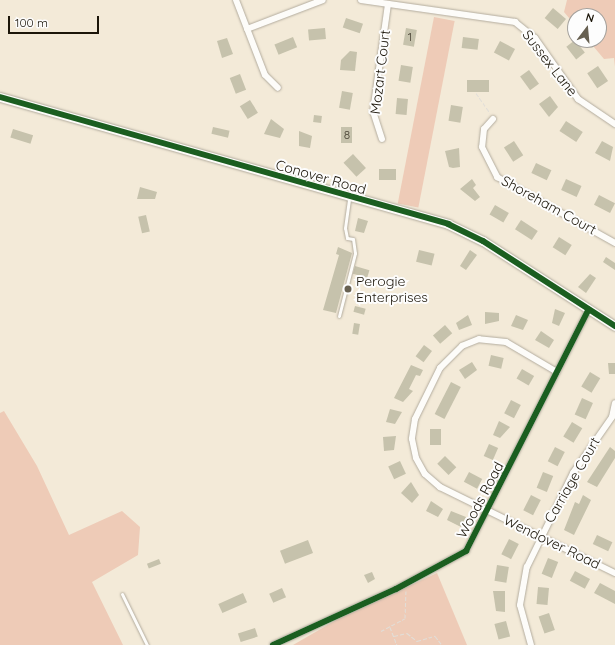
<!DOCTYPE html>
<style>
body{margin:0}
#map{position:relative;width:615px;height:645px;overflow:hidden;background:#f3ead8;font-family:Quicksand,sans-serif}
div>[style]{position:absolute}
.green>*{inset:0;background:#eecbb7;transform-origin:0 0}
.building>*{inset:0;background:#c6c2ac;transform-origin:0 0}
.path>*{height:1px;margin-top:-0.5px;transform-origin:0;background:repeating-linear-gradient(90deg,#e1ded8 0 4px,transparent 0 6px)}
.roads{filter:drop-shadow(0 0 1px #b3ac9e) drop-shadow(0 0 1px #b3ac9e)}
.lane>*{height:3px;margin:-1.5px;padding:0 1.5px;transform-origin:1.5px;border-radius:1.5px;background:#fdfcf9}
.street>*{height:6px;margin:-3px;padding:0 3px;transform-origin:3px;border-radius:3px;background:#fdfcf9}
.secondary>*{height:9px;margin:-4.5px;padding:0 4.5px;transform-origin:4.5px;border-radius:4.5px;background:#fdfcf9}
.cycleway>*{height:6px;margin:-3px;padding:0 3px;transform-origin:3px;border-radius:3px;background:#1b5e20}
.dots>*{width:11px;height:11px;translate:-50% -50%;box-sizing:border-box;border:2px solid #fdfdfd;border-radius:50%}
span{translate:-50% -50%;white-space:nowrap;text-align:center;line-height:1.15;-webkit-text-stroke:4px #fdfdfd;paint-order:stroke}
.number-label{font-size:12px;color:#464032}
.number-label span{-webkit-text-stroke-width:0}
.street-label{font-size:14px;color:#1b1509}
.poi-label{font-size:14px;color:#1b1509}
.left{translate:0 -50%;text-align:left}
.north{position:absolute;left:567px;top:8px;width:40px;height:40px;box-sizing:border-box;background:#fdfdfd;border:1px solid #a3a09b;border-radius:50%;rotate:16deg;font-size:11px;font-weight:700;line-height:16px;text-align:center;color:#1b1509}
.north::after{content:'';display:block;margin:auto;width:14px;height:18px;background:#676051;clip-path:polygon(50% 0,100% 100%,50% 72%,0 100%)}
.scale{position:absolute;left:8px;top:16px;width:91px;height:18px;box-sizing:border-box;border:2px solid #1b1509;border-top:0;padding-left:5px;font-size:12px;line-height:14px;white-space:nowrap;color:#1b1509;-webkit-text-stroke:3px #fdfdfd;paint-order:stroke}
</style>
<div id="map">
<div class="green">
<div style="clip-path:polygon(567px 0,615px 0,615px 67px,614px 58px,604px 59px,588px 40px,599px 40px,599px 16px,575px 16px,575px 25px,564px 12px)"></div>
<div style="left:434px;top:17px;width:21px;height:190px;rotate:11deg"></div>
<div style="clip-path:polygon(4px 411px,37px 466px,69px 535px,122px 511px,140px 527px,138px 555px,92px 582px,123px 645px,0 645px,0 413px)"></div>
<div style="clip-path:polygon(437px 573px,467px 645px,293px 645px,338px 619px)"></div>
</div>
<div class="building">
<div style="left:553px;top:8px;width:17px;height:13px;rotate:40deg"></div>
<div style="left:346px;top:18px;width:18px;height:10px;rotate:19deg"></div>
<div style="left:325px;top:28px;width:11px;height:17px;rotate:85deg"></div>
<div style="left:406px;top:28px;width:11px;height:17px;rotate:10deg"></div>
<div style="left:293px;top:37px;width:11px;height:20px;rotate:68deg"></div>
<div style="left:463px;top:37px;width:16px;height:11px;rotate:7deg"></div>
<div style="clip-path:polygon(227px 38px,233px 54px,222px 58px,217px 41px)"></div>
<div style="left:575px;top:40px;width:16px;height:11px;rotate:52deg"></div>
<div style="left:500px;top:41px;width:17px;height:13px;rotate:28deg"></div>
<div style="clip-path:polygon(350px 51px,357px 52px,355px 71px,340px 70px,341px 60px)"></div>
<div style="left:401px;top:65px;width:12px;height:16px;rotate:9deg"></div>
<div style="left:598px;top:66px;width:18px;height:13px;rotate:56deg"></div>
<div style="left:529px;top:70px;width:17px;height:11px;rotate:54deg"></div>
<div style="left:240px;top:74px;width:17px;height:11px;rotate:69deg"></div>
<div style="left:467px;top:80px;width:22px;height:12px"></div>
<div style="left:342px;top:91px;width:11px;height:17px;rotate:10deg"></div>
<div style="clip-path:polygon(550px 96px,558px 107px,549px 117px,539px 104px)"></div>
<div style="left:397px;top:98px;width:11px;height:16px;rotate:5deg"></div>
<div style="left:250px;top:100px;width:15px;height:12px;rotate:58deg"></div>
<div style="left:451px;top:105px;width:12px;height:16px;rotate:9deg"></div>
<div style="left:314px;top:115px;width:8px;height:7px;rotate:7deg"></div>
<div style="clip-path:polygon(271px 119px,284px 129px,280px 138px,264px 134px)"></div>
<div style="left:566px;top:121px;width:20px;height:12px;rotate:33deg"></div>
<div style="left:213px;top:127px;width:17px;height:7px;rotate:13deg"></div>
<div style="left:341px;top:127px;width:11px;height:16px"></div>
<div style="left:13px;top:129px;width:21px;height:9px;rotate:17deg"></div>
<div style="clip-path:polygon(299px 131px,312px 136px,310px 148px,299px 146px)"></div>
<div style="left:514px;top:141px;width:17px;height:12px;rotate:57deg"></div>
<div style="clip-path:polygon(602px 141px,613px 147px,610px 161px,595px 153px)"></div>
<div style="clip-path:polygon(459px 148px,460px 167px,453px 168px,449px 167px,445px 151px)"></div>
<div style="left:353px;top:154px;width:19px;height:13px;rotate:47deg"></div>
<div style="left:536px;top:163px;width:17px;height:11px;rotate:25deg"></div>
<div style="left:396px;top:169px;width:11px;height:17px;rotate:90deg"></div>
<div style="clip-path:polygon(472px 179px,476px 185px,473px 188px,480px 197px,475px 201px,460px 189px)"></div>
<div style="left:566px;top:179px;width:17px;height:12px;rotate:24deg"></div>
<div style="clip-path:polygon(140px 187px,157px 192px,155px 199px,137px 199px)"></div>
<div style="left:599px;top:195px;width:18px;height:11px;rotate:27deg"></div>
<div style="left:495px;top:205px;width:16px;height:11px;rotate:30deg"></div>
<div style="left:146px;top:215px;width:17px;height:8px;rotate:77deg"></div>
<div style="clip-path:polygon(358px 218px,368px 221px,364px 233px,355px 231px)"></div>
<div style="left:521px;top:220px;width:20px;height:11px;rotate:33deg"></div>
<div style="left:559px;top:237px;width:15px;height:12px;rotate:32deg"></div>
<div style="clip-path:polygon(338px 247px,352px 253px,336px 313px,323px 310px,339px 255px,336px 254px)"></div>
<div style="left:419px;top:250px;width:16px;height:12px;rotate:14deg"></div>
<div style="clip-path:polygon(470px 250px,477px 255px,466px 270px,460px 266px)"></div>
<div style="clip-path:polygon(606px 257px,615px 263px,615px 270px,603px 262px)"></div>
<div style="left:355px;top:266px;width:15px;height:8px;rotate:16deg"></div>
<div style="clip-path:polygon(590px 274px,596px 278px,586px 293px,578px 287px)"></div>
<div style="left:355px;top:306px;width:11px;height:6px;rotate:15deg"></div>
<div style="clip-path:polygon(555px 309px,565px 313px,559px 326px,552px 323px)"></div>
<div style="clip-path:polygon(485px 312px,499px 313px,499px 321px,485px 324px)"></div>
<div style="clip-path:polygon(468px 315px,472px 325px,459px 330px,456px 323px)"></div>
<div style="clip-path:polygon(516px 315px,528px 320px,523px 330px,511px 326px)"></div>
<div style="left:354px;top:323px;width:6px;height:11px;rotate:9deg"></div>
<div style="left:445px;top:325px;width:11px;height:16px;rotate:49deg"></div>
<div style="clip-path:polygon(541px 331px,554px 340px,549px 348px,535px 340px)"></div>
<div style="left:424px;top:345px;width:10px;height:14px;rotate:37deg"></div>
<div style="left:491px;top:355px;width:13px;height:11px;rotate:13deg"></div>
<div style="clip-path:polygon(472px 362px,477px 370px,465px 379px,459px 370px)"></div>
<div style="clip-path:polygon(608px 363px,615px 363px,615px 374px,609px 374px)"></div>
<div style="clip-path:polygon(411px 365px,423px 370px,420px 376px,416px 375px,409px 389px,413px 391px,403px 402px,394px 398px)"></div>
<div style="left:522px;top:369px;width:14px;height:11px;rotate:30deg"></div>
<div style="left:590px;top:372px;width:12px;height:17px;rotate:31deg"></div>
<div style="left:451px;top:382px;width:11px;height:36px;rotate:27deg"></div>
<div style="left:582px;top:398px;width:12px;height:18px;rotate:24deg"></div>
<div style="left:511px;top:400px;width:11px;height:15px;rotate:27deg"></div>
<div style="clip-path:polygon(390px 409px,402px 412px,395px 424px,386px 422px)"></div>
<div style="clip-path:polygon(499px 421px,510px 427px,500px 438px,493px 435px)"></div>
<div style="left:572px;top:422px;width:12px;height:17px;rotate:31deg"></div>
<div style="left:430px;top:429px;width:11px;height:16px"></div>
<div style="clip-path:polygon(396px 436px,394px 450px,384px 451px,383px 437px)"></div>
<div style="left:489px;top:444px;width:10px;height:13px;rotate:24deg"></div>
<div style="left:555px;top:447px;width:11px;height:16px;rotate:27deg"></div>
<div style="clip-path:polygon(610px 447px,615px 451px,615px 458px,597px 487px,587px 482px)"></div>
<div style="left:445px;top:456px;width:16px;height:11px;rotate:45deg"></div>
<div style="left:400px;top:461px;width:14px;height:13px;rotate:65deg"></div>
<div style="left:469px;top:472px;width:15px;height:11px;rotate:28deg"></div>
<div style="left:543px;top:472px;width:11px;height:17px;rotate:22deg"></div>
<div style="clip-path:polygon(411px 482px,419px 495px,412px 503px,401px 493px)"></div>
<div style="left:531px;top:495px;width:11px;height:17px;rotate:27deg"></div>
<div style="clip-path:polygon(583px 495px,591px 500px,574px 535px,564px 530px,575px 502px,579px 504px)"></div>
<div style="clip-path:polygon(431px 501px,443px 509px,438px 517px,426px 511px)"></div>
<div style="clip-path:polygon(451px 511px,466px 517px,461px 527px,447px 520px)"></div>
<div style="left:597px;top:535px;width:17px;height:10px;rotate:25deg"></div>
<div style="left:509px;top:539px;width:11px;height:17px;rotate:27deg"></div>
<div style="left:308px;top:540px;width:14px;height:30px;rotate:69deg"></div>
<div style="left:548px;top:558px;width:11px;height:17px;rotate:22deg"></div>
<div style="left:159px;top:559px;width:5px;height:13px;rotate:68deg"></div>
<div style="left:497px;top:565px;width:12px;height:16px;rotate:9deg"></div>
<div style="left:575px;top:571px;width:17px;height:11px;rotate:28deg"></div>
<div style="clip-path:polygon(372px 572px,375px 579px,368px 583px,364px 575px)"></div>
<div style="clip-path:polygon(600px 583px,615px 591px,615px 604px,594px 593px)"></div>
<div style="left:538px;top:587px;width:11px;height:17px;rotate:5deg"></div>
<div style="left:282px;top:588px;width:10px;height:14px;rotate:66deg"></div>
<div style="clip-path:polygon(493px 591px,505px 591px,505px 612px,496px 611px)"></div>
<div style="left:243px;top:593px;width:10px;height:27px;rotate:66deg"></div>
<div style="left:549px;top:613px;width:18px;height:11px;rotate:71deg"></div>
<div style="left:506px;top:621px;width:16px;height:12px;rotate:75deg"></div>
<div style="left:255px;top:628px;width:9px;height:18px;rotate:72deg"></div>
</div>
<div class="path">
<div style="left:476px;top:93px;width:24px;rotate:55deg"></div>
<div style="left:390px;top:627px;width:19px;rotate:69deg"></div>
<div style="left:381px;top:631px;width:27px;rotate:-28deg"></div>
<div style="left:405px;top:618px;width:27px;rotate:-88deg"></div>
<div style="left:394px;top:636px;width:13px;rotate:-13deg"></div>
<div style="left:407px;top:633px;width:13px;rotate:39deg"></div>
<div style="left:417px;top:641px;width:19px;rotate:-16deg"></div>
<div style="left:435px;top:636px;width:11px;rotate:52deg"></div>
</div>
<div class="roads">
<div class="lane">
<div style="left:339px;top:316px;width:65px;rotate:-75.7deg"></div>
<div style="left:355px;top:253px;width:14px;rotate:-98deg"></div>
<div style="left:353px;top:239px;width:6px;rotate:-171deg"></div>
<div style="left:347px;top:238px;width:10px;rotate:-101deg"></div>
<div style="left:345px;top:228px;width:30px;rotate:-82deg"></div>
<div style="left:122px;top:594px;width:57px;rotate:63.9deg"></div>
</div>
<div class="street">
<div style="left:236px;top:0;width:80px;rotate:68.9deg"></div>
<div style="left:265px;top:75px;width:18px;rotate:45deg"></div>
<div style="left:361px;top:0;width:156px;rotate:8.1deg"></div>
<div style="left:515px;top:22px;width:26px;rotate:39deg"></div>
<div style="left:535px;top:38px;width:75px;rotate:54.8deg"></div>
<div style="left:578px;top:99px;width:45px;rotate:34deg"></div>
<div style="left:247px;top:29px;width:81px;rotate:-20.9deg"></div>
<div style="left:493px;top:119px;width:13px;rotate:132deg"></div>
<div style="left:484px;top:129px;width:18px;rotate:96deg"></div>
<div style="left:482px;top:147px;width:34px;rotate:63deg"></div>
<div style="left:497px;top:177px;width:135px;rotate:29.2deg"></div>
<div style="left:382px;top:139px;width:28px;rotate:-108deg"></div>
<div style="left:373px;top:112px;width:109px;rotate:-82.1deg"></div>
<div style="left:557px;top:372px;width:59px;rotate:-149.5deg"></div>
<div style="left:506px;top:342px;width:27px;rotate:-174deg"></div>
<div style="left:479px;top:339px;width:18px;rotate:158deg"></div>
<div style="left:462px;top:346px;width:31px;rotate:135deg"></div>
<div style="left:440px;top:368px;width:57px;rotate:116.1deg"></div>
<div style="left:415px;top:419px;width:20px;rotate:99deg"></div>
<div style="left:412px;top:439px;width:19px;rotate:78deg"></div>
<div style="left:416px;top:458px;width:18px;rotate:61deg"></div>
<div style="left:425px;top:474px;width:20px;rotate:41deg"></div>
<div style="left:440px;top:487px;width:195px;rotate:26.2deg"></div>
<div style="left:273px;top:645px;width:135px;rotate:-24.5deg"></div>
<div style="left:396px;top:589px;width:80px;rotate:-28.5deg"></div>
<div style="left:466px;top:551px;width:271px;rotate:-63.1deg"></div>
<div style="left:531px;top:645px;width:41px;rotate:-105.4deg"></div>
<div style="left:520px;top:605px;width:39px;rotate:-80deg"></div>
<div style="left:527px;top:567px;width:105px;rotate:-63.9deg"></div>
<div style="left:573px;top:473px;width:68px;rotate:-55.1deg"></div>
<div style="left:612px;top:417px;width:14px;rotate:-78deg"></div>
</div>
<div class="secondary">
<div style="left:0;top:97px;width:466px;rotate:15.8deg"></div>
<div style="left:448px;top:224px;width:39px;rotate:26deg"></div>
<div style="left:483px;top:241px;width:157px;rotate:32.8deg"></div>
</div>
</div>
<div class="cycleway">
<div style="left:0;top:97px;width:466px;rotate:15.8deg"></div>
<div style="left:448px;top:224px;width:39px;rotate:26deg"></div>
<div style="left:483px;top:241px;width:157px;rotate:32.8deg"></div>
<div style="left:273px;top:645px;width:135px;rotate:-24.5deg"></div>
<div style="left:396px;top:589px;width:80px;rotate:-28.5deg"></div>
<div style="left:466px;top:551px;width:271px;rotate:-63.1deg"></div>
</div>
<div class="dots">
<div style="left:348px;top:289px;background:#676051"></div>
</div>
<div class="number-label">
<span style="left:410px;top:37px">1</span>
<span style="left:347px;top:135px">8</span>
</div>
<div class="street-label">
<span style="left:550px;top:63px;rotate:52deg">Sussex Lane</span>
<span style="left:380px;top:72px;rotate:-83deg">Mozart Court</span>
<span style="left:321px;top:177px;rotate:16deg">Conover Road</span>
<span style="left:549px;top:205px;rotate:29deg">Shoreham Court</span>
<span style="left:572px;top:480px;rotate:-60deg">Carriage Court</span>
<span style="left:480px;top:500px;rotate:-62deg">Woods Road</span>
<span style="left:552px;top:542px;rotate:26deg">Wendover Road</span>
</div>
<div class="poi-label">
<span class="left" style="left:356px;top:289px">Perogie<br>Enterprises</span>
</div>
<div class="north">N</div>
<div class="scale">100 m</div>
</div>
